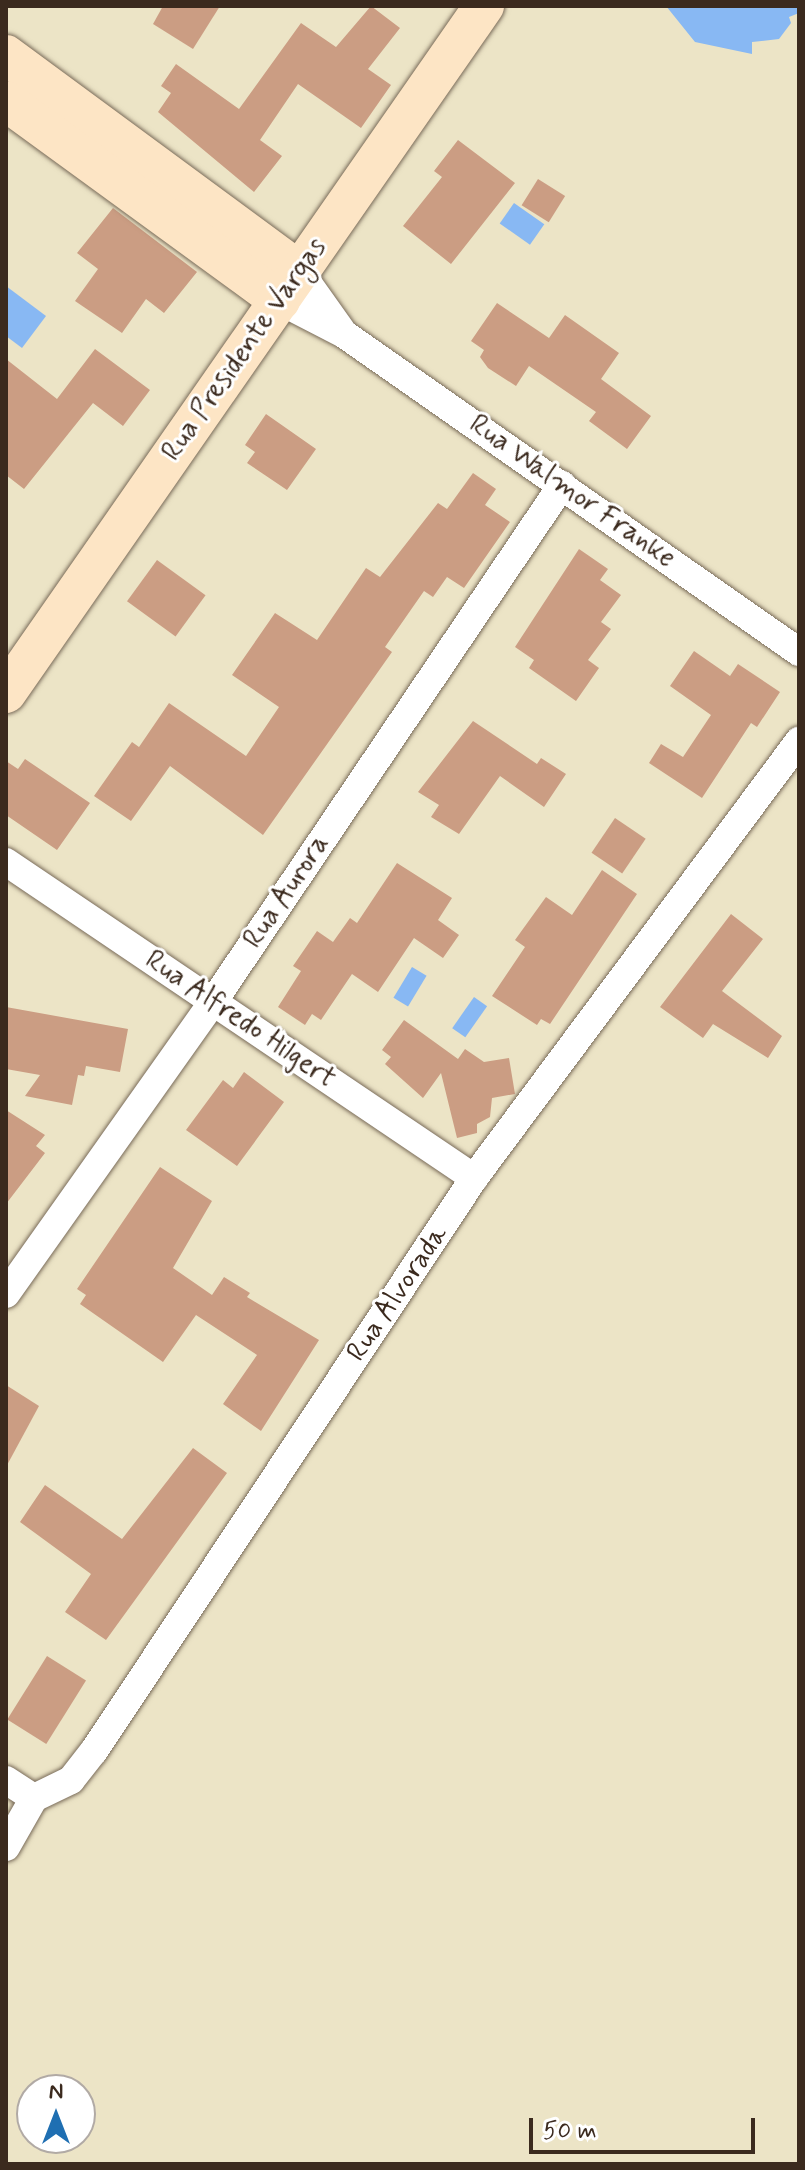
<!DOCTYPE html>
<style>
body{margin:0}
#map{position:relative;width:805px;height:2170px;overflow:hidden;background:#ece4c6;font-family:Mynerve,sans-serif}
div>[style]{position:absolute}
.water>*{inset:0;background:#88b8f3;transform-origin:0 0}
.building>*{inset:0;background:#cb9d83;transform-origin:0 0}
.roads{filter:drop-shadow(0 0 2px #796b59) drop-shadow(0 0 2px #796b59)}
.street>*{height:28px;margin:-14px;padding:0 14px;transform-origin:14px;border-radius:14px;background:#fff}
.secondary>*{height:40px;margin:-20px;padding:0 20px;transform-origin:20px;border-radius:20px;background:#fde5c5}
span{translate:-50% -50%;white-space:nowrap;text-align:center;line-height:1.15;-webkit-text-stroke:6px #fff;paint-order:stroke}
.street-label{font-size:28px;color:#3b2a1e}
.frame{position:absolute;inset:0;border:8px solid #3b2a1e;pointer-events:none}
.north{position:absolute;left:16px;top:2074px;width:80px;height:80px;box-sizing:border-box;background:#fff;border:2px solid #b1aaa5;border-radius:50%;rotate:0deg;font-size:22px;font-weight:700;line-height:32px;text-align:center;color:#3b2a1e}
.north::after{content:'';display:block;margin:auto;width:28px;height:36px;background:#1f6fb2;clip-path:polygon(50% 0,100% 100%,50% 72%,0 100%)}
.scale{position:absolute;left:529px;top:2118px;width:226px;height:36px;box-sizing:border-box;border:4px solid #3b2a1e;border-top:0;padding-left:10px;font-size:24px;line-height:28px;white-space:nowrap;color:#3b2a1e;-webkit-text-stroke:6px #fff;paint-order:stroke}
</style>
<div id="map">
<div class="water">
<div style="clip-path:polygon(666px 6px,799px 6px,799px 13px,789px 17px,791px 23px,779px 39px,752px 42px,752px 54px,695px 42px)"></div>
<div style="left:514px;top:203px;width:37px;height:25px;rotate:35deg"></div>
<div style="clip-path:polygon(6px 286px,46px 316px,22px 348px,6px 336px)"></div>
<div style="left:412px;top:967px;width:17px;height:36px;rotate:31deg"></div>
<div style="left:474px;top:997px;width:16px;height:38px;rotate:35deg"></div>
</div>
<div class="building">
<div style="clip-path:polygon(163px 6px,220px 6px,193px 49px,153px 24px)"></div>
<div style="clip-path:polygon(371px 6px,400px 28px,368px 69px,391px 85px,361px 128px,298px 84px,260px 140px,282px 156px,254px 192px,158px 112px,171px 93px,161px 86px,176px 64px,239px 109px,301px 23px,336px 47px)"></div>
<div style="clip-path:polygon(458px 140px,515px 183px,451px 264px,403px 226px,442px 177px,434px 171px)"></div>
<div style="left:538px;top:179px;width:32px;height:31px;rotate:32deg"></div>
<div style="clip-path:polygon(113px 208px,197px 272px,164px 313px,146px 299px,122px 333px,75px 301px,98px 269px,77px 253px)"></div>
<div style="clip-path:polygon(497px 303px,549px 338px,565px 315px,619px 353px,601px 379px,651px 416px,627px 449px,589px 421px,596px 412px,529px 366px,516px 386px,488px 368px,480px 357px,484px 350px,471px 341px)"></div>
<div style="clip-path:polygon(95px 349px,150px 390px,123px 426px,93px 403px,24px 489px,6px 475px,6px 359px,57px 399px)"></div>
<div style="clip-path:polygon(266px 414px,316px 449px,287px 490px,247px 463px,255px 452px,245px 445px)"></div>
<div style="clip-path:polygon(473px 473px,496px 489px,485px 505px,510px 522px,464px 588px,447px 577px,433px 597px,424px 591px,385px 647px,392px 652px,263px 835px,170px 766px,131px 821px,94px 796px,132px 742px,139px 747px,169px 703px,246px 756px,279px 707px,232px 675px,275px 613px,317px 640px,366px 568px,380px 577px,438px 503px,447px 509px)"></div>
<div style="clip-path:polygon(579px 549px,608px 569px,600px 580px,621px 595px,601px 622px,611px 629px,588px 660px,599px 668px,576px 701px,529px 668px,534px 660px,515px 647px)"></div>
<div style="left:157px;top:560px;width:60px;height:51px;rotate:36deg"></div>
<div style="clip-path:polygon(694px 651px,730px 676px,738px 664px,780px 692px,757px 727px,751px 723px,702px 798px,649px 763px,661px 744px,683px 757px,711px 715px,670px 686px)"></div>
<div style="clip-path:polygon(473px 721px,537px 764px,541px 758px,566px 774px,544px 807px,500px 776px,459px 834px,431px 817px,439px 805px,418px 792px)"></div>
<div style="clip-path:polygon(25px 759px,90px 803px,57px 850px,6px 815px,6px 761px,18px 769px)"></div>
<div style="left:615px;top:818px;width:37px;height:42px;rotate:34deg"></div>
<div style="clip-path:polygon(397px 863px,452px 898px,438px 920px,459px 935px,443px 958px,414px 938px,378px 992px,352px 974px,321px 1020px,312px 1014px,305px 1025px,278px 1007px,301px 971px,293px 966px,317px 931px,333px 942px,350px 918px,357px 923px)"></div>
<div style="clip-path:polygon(602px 870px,637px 894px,550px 1024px,541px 1019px,537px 1025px,492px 996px,525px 947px,515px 940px,546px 897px,572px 915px)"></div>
<div style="clip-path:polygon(731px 914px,763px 939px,722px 991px,782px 1036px,768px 1058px,713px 1024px,703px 1038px,660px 1007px)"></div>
<div style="clip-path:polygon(6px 1007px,128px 1029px,120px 1072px,86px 1066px,84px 1076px,78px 1075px,72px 1105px,25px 1096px,40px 1075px,6px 1069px)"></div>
<div style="clip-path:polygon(404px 1020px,458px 1059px,465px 1049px,484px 1062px,509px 1058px,515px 1094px,492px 1098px,490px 1117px,477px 1124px,477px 1133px,457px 1138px,441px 1073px,423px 1098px,385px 1064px,391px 1057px,382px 1050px)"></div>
<div style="clip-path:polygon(244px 1072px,284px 1102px,237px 1166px,186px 1130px,223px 1080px,233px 1088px)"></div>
<div style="clip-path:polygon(6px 1110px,45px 1135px,36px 1146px,45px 1153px,6px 1204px)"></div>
<div style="clip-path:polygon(160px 1167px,212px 1201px,173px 1268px,212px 1295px,224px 1277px,250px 1293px,247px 1297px,319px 1340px,261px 1431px,223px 1404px,257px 1355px,196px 1315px,163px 1362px,80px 1304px,86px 1295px,77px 1289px)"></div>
<div style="clip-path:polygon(6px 1385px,39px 1406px,6px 1467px)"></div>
<div style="clip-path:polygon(193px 1448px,227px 1473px,106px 1640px,65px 1612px,91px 1574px,20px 1522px,45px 1485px,122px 1539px)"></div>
<div style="left:47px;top:1656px;width:46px;height:75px;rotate:32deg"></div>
</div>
<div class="roads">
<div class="street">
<div style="left:300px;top:272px;width:71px;rotate:54.7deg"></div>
<div style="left:280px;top:301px;width:72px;rotate:27.3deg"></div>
<div style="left:344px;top:334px;width:555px;rotate:34.95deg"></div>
<div style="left:6px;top:862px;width:565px;rotate:34.03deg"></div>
<div style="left:6px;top:1294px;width:358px;rotate:-54.7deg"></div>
<div style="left:213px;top:1002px;width:624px;rotate:-55.98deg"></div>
<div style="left:6px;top:1780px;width:33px;rotate:33deg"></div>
<div style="left:6px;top:1847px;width:56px;rotate:-60.3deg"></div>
<div style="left:34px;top:1798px;width:41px;rotate:-25.9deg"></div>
<div style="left:71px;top:1780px;width:37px;rotate:-52deg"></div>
<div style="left:94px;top:1751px;width:688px;rotate:-56.45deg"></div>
<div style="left:474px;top:1178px;width:545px;rotate:-53.36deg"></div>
</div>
<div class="secondary">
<div style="left:6px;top:55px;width:365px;rotate:36.4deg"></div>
<div style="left:6px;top:101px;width:339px;rotate:36.1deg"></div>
<div style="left:6px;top:693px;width:837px;rotate:-55.17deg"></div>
</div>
</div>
<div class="street-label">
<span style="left:245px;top:350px;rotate:-55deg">Rua Presidente Vargas</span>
<span style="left:572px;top:492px;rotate:35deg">Rua Walmor Franke</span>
<span style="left:287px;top:892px;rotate:-56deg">Rua Aurora</span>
<span style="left:240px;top:1020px;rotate:34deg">Rua Alfredo Hilgert</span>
<span style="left:398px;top:1294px;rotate:-56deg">Rua Alvorada</span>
</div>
<div class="frame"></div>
<div class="north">N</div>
<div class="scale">50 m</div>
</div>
